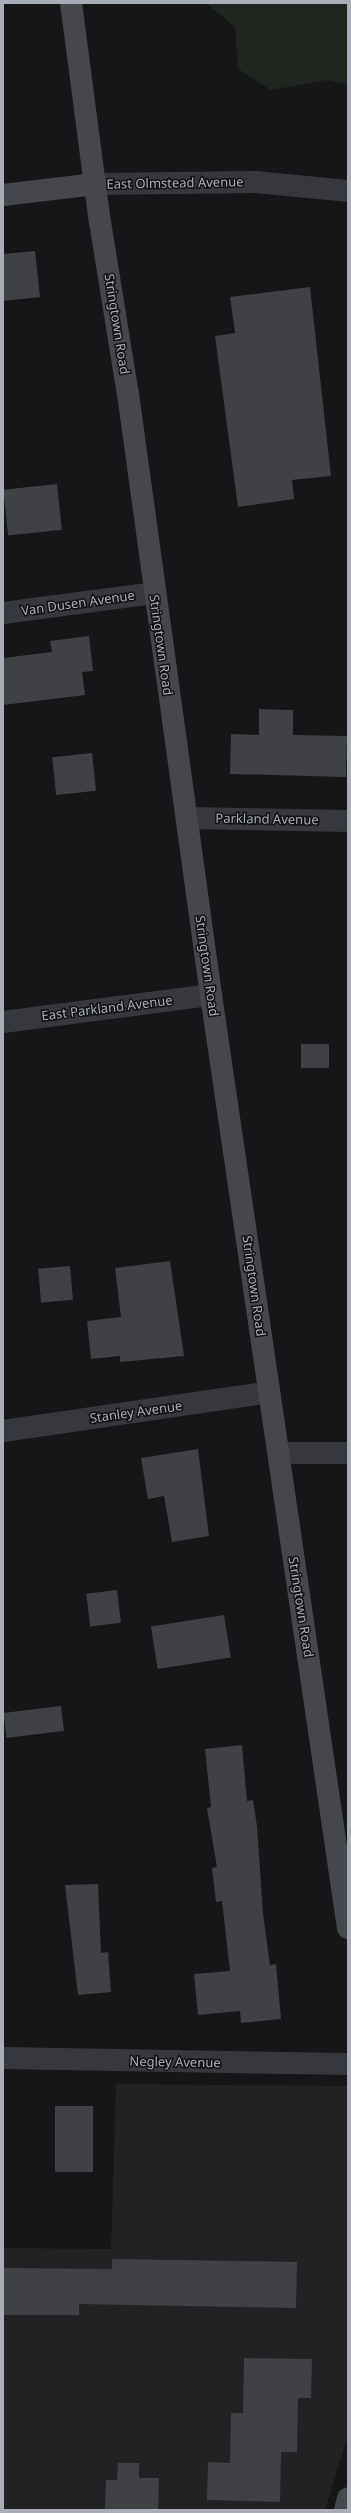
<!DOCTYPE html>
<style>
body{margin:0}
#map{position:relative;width:351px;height:2513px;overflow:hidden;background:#161618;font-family:"Noto Sans",sans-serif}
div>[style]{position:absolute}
.built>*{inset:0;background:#222225}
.green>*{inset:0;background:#1e261f}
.building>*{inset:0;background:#404145;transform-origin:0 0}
.street>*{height:22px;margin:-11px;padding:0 11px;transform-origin:11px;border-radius:11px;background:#37383d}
.secondary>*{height:22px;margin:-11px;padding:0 11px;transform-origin:11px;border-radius:11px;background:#45474d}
span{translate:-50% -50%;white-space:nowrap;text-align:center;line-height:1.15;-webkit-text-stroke:3px #111113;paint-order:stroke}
.street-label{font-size:13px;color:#a8adb8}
.frame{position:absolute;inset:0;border:4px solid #a8adb8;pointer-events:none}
</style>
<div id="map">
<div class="built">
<div style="clip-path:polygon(116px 2084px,348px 2086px,348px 2435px,325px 2510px,3px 2510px,3px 2248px,111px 2249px)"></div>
</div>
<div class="green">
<div style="clip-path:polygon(206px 3px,348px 3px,348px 84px,327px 80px,271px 90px,238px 69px,235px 27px)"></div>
</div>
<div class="building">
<div style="clip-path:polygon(35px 251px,40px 297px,3px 301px,3px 254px)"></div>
<div style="clip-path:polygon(310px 287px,331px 476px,292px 480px,294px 499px,238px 507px,215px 336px,235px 333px,230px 297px)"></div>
<div style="left:57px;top:484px;width:46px;height:54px;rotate:84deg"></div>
<div style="clip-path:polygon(89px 636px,93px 671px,82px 672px,85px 695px,3px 705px,3px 658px,52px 652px,50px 641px)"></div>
<div style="clip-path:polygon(259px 709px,293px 710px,293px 735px,347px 736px,346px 777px,230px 774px,231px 734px,259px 735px)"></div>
<div style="left:92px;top:753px;width:38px;height:40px;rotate:84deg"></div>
<div style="left:301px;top:1044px;width:28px;height:24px"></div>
<div style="clip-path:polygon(170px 1261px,184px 1356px,120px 1362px,120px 1356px,91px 1359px,87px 1321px,121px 1317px,115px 1268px)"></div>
<div style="left:70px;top:1266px;width:34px;height:32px;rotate:85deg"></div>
<div style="clip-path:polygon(198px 1449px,209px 1536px,172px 1542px,164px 1496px,148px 1499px,141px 1458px)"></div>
<div style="left:117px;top:1590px;width:33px;height:31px;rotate:83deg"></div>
<div style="left:224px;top:1615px;width:43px;height:74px;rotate:81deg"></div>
<div style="left:61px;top:1706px;width:25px;height:58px;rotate:83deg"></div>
<div style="clip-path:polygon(242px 1745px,247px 1801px,253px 1800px,257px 1826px,263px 1914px,270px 1965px,276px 1964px,281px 2019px,241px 2023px,240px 2011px,198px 2015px,194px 1974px,230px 1971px,222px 1901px,216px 1902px,212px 1868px,217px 1867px,207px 1808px,211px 1807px,205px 1749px)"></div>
<div style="clip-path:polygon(98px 1884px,101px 1953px,108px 1952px,111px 1992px,78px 1995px,65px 1885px)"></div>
<div style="left:55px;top:2106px;width:38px;height:66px"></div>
<div style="clip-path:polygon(112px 2259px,297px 2262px,296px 2308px,79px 2304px,79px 2315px,3px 2315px,3px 2268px,112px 2269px)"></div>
<div style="clip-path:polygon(244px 2358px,312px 2359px,311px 2398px,298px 2398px,297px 2452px,281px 2452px,280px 2502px,207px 2500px,208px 2462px,230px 2463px,231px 2413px,243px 2413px)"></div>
<div style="clip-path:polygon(118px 2463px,139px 2463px,139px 2478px,159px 2478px,158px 2510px,105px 2510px,106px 2480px,117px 2480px)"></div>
</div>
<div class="street">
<div style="left:95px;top:184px;width:160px;rotate:-0.7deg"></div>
<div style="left:255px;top:182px;width:93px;rotate:5.5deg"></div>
<div style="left:3px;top:613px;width:152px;rotate:-7.5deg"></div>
<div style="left:187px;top:818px;width:161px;rotate:1.1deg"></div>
<div style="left:3px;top:1022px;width:210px;rotate:-7.4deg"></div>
<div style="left:3px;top:1431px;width:269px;rotate:-8.3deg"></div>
<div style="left:280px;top:1453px;width:68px"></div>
<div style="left:3px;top:2058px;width:345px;rotate:1deg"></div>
</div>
<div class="secondary">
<div style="left:71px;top:3px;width:221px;rotate:82.5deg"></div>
<div style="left:100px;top:222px;width:174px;rotate:80.8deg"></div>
<div style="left:128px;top:394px;width:607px;rotate:82.14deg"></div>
<div style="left:211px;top:995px;width:943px;rotate:81.65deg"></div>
<div style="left:3px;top:195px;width:93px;rotate:-6.8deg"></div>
<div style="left:345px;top:2510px;width:12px;rotate:-76deg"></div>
</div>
<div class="street-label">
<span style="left:175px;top:183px;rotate:-1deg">East Olmstead Avenue</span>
<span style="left:117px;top:324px;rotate:81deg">Stringtown Road</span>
<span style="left:78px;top:603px;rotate:-8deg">Van Dusen Avenue</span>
<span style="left:161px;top:645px;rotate:82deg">Stringtown Road</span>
<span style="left:267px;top:819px;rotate:1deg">Parkland Avenue</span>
<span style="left:207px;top:966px;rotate:82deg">Stringtown Road</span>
<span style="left:107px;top:1008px;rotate:-7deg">East Parkland Avenue</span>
<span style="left:254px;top:1286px;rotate:82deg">Stringtown Road</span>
<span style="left:136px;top:1412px;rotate:-8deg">Stanley Avenue</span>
<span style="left:301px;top:1607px;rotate:81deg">Stringtown Road</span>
<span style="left:175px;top:2062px;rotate:1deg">Negley Avenue</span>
</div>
<div class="frame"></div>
</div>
